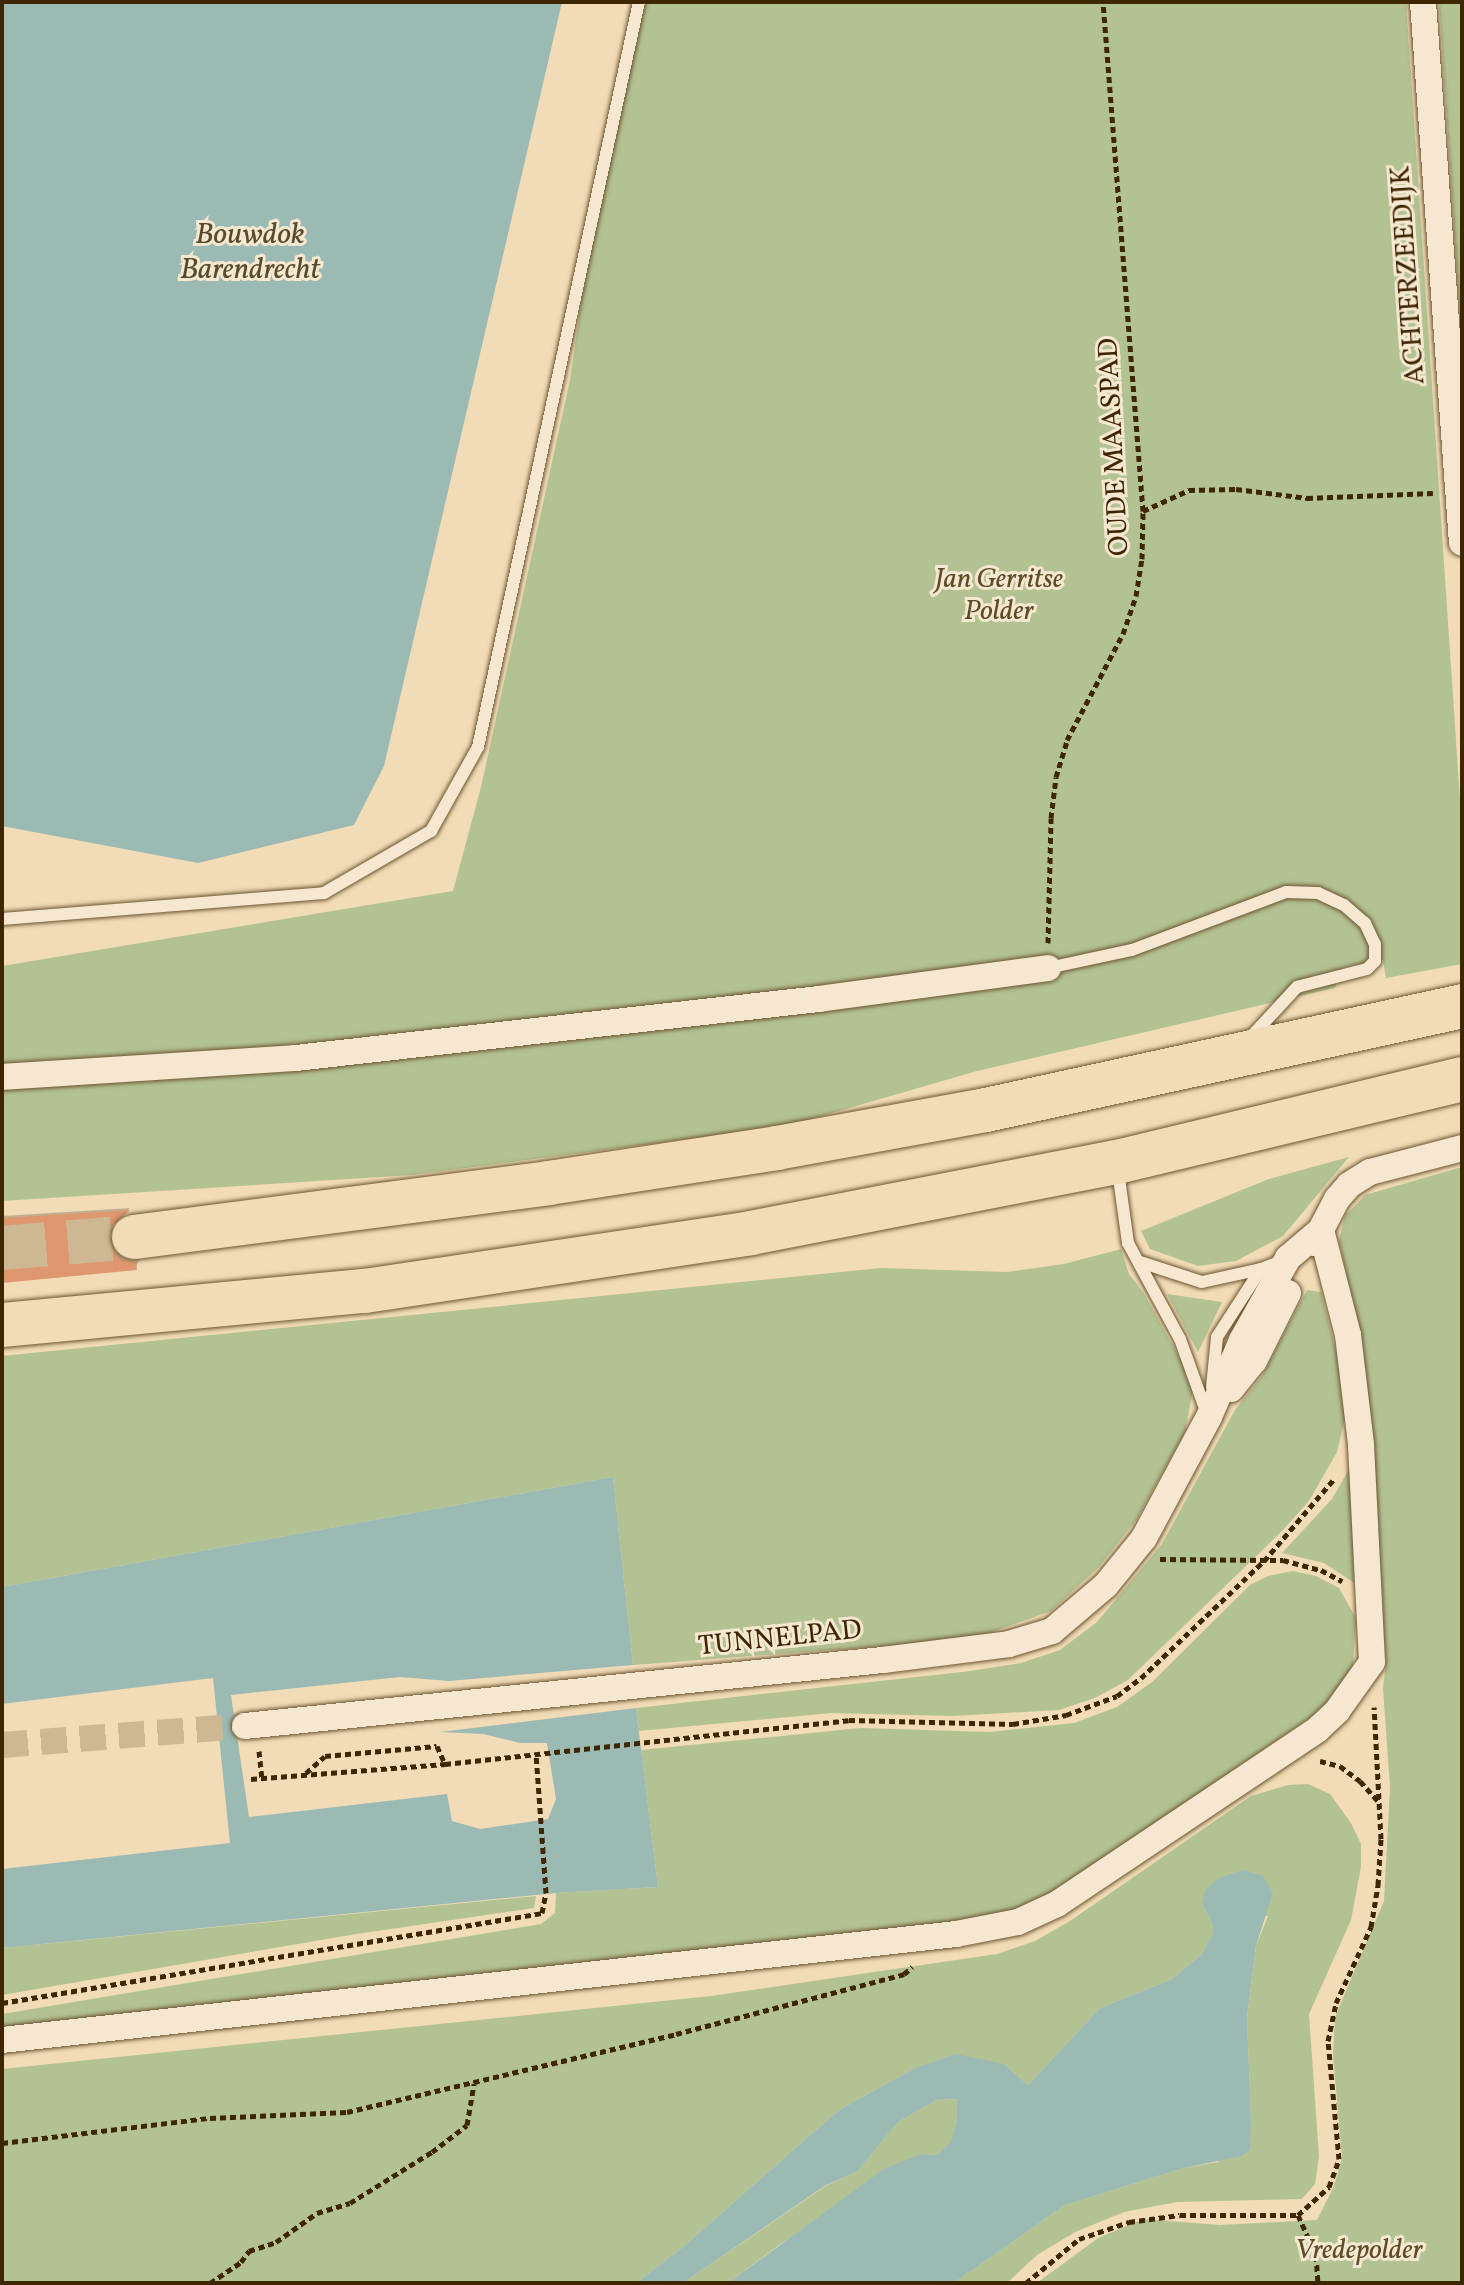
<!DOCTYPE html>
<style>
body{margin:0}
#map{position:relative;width:1464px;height:2285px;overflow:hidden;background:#f1dcb7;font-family:Vollkorn,serif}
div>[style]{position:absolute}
.green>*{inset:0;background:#b3c293}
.water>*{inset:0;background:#9bbab3}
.shadow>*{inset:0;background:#0003}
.building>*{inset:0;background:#de976f}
.minor-tunnel>*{height:26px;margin-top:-13px;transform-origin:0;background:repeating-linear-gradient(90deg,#cdb893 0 26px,transparent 0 39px)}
.motorway-tunnel>*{height:44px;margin-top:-22px;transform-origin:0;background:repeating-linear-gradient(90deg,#cdb893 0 44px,transparent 0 66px)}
.path>*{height:5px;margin-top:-2.5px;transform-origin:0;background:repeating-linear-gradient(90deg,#3f2603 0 6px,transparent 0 10px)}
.roads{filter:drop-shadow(0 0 2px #6c5430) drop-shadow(0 0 2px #6c5430)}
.service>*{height:12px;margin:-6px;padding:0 6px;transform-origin:6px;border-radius:6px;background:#f6e8d0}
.minor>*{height:26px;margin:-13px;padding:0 13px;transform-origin:13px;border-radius:13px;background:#f6e8d0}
.motorway>*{height:44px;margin:-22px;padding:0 22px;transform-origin:22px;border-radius:22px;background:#f1dcb7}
span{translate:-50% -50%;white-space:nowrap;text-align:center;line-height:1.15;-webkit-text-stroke:6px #f6e8d0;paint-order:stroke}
.street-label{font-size:28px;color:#3f2603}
.park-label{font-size:28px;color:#5c4d27;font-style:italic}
.water-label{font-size:30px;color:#564b2f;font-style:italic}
.frame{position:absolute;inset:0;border:4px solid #3f2603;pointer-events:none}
</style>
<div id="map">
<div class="green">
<div style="clip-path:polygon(640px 2px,1406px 2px,1462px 829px,1462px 964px,1386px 978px,1383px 960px,1343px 967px,1335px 988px,977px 1071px,787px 1126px,412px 1175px,2px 1201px,2px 966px,453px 891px,481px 787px,570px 380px,593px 219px)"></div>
<div style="clip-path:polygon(1439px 2px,1462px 2px,1462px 343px)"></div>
<div style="clip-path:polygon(1349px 1157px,1283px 1236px,1236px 1261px,1198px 1266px,1150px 1249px,1141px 1231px,1269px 1179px)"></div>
<div style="clip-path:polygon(1462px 1167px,1462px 2283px,1037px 2283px,1098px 2238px,1144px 2219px,1220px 2225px,1317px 2220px,1334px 2186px,1342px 2158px,1333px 2054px,1335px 2017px,1384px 1901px,1390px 1787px,1383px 1688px,1386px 1662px,1363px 1353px,1339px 1240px,1345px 1216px,1365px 1195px)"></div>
<div style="clip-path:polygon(1121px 1249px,1129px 1274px,1143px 1292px,1194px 1384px,1185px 1432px,1136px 1520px,1099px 1567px,1051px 1611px,973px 1639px,633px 1665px,613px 1477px,2px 1587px,2px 1356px,881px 1268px,1007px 1272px,1064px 1264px)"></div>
<div style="clip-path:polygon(1307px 1290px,1321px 1292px,1344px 1383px,1345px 1418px,1337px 1452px,1309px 1501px,1283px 1530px,1128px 1680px,1095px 1698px,1059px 1710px,953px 1716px,832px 1713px,639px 1731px,636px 1708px,971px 1671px,1021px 1663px,1060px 1650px,1097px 1622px,1162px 1544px,1235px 1410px,1262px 1376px)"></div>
<div style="clip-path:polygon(1167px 1294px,1222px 1302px,1198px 1352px)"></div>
<div style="clip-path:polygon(1351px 1466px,1356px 1584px,1324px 1563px,1282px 1553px,1332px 1499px)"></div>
<div style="clip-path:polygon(1293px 1571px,1316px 1576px,1339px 1588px,1356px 1618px,1353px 1665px,1327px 1706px,1048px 1897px,984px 1920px,2px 2027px,2px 2014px,541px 1924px,555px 1913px,556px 1893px,658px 1887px,641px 1750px,861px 1728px,990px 1732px,1074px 1723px,1117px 1707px,1152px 1682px,1250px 1585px,1268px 1576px)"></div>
<div style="clip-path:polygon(1308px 1784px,1330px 1794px,1351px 1823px,1361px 1844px,1361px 1867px,1351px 1920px,1309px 2014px,1319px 2157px,1315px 2184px,1302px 2199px,1177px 2202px,1124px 2212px,1075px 2232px,1037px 2255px,1007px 2283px,954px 2283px,1065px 2205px,1184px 2168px,1218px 2162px,1251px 2119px,1247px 2017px,1256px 1946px,1268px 1916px,1202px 1904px,1213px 1925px,1213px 1935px,1201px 1955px,1172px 1979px,1100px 2008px,1028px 2085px,1004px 2064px,913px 2069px,839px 2110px,683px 2247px,636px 2283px,2px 2283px,2px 2069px,711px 1996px,997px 1954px,1035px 1941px,1070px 1921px,1251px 1796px,1288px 1785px)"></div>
<div style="clip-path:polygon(536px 1896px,534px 1908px,350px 1935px,2px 1995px,2px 1948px)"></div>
<div style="clip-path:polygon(957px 2099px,957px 2121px,952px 2142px,937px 2155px,921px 2154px,779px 2245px,728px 2283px,683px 2283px,827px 2185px,857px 2172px,898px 2122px,937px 2100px)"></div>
</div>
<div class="water">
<div style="clip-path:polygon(2px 2px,562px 2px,384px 766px,354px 825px,198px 863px,2px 826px)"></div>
<div style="clip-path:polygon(613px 1477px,633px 1665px,449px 1681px,400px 1677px,231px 1695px,249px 1817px,447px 1794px,452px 1821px,480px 1829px,548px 1819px,556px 1799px,547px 1743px,520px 1743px,483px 1734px,440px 1732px,636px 1708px,658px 1887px,556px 1893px,2px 1948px,2px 1869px,230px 1843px,213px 1678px,2px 1704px,2px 1587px)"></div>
<div style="clip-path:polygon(1243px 1870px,1263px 1876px,1273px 1893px,1256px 1946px,1247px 2017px,1251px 2119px,1250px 2150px,1242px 2156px,1184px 2168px,1065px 2205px,954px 2283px,728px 2283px,884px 2169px,921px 2154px,937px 2155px,951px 2142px,957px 2121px,957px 2099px,937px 2100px,898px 2122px,857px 2172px,826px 2185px,683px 2283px,636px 2283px,683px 2247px,839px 2110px,913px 2069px,956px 2054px,1004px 2064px,1028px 2085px,1100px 2008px,1172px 1979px,1201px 1955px,1213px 1934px,1213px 1925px,1202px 1904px,1205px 1890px,1219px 1878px)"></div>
</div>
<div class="shadow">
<div style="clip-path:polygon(130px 1208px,114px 1222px,112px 1235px,118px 1249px,128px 1257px,139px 1259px,136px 1268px,2px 1281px,2px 1216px)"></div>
</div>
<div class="building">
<div style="clip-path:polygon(130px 1210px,111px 1227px,109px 1239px,115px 1253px,124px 1260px,136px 1262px,137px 1270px,2px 1283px,2px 1218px)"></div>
</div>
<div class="minor-tunnel">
<div style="left:2px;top:1745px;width:244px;rotate:-4.5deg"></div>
</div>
<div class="motorway-tunnel">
<div style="left:2px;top:1248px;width:132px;rotate:-4.8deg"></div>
</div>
<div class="path">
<div style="left:1143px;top:511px;width:51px;rotate:-24.5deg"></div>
<div style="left:1189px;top:490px;width:47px;rotate:-1.2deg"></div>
<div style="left:1236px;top:489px;width:72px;rotate:7.2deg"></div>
<div style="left:1307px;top:498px;width:126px;rotate:-2.3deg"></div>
<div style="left:1048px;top:943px;width:125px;rotate:-88.6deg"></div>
<div style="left:1051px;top:818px;width:41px;rotate:-83deg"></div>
<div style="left:1056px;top:777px;width:39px;rotate:-73deg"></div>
<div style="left:1067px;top:740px;width:120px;rotate:-62.2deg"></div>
<div style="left:1123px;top:634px;width:40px;rotate:-71.1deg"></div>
<div style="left:1136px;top:596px;width:37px;rotate:-81deg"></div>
<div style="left:1142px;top:559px;width:48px;rotate:-88.8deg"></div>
<div style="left:1143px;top:511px;width:511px;rotate:-94.49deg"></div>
<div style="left:1160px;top:1559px;width:123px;rotate:0.5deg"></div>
<div style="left:1283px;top:1560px;width:39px;rotate:15deg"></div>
<div style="left:1321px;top:1570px;width:24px;rotate:28deg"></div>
<div style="left:259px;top:1751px;width:27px;rotate:84deg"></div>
<div style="left:1320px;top:1761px;width:21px;rotate:14deg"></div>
<div style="left:1340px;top:1766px;width:25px;rotate:37deg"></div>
<div style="left:1360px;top:1781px;width:28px;rotate:48deg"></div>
<div style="left:306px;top:1773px;width:25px;rotate:-42deg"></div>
<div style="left:325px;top:1756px;width:112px;rotate:-5.1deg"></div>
<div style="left:437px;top:1746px;width:20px;rotate:66deg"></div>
<div style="left:251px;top:1779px;width:195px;rotate:-4.4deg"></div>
<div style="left:445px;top:1764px;width:406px;rotate:-6.2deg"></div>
<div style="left:849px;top:1720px;width:164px;rotate:1.4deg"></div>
<div style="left:1013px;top:1724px;width:54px;rotate:-9.6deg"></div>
<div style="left:1066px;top:1715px;width:54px;rotate:-20.4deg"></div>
<div style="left:1117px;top:1696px;width:30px;rotate:-37deg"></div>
<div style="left:1141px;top:1678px;width:170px;rotate:-43.6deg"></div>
<div style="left:1264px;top:1561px;width:109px;rotate:-49.5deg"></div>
<div style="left:2px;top:2003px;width:547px;rotate:-9.46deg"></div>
<div style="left:542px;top:1913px;width:20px;rotate:-79deg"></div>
<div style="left:546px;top:1893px;width:140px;rotate:-94.1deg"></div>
<div style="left:2px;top:2143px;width:209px;rotate:-6.9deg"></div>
<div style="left:210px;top:2118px;width:137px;rotate:-2.5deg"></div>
<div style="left:347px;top:2112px;width:338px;rotate:-13.3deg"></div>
<div style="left:676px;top:2034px;width:236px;rotate:-14.7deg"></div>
<div style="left:904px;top:1974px;width:11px;rotate:-41deg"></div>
<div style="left:1298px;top:2215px;width:44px;rotate:65.8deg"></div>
<div style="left:1316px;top:2255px;width:28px;rotate:86deg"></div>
<div style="left:210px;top:2283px;width:37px;rotate:-34deg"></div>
<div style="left:241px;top:2262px;width:14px;rotate:-54deg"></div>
<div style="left:249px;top:2251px;width:28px;rotate:-18deg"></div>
<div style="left:276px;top:2242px;width:50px;rotate:-35.3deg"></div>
<div style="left:317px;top:2213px;width:34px;rotate:-17deg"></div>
<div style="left:350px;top:2203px;width:97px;rotate:-31.9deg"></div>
<div style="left:432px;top:2152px;width:44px;rotate:-37.6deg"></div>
<div style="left:467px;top:2125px;width:42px;rotate:-80.3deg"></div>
<div style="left:1026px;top:2283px;width:69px;rotate:-39.7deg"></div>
<div style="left:1079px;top:2239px;width:53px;rotate:-18.8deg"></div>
<div style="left:1129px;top:2222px;width:51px;rotate:-7.8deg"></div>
<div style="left:1180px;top:2215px;width:118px"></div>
<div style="left:1298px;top:2215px;width:42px;rotate:-42.1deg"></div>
<div style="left:1329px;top:2187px;width:30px;rotate:-70deg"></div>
<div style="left:1339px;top:2159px;width:119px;rotate:-95.3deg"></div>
<div style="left:1328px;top:2041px;width:39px;rotate:-78deg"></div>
<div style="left:1336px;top:2003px;width:84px;rotate:-65.3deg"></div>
<div style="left:1371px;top:1927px;width:43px;rotate:-80.5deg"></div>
<div style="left:1378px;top:1885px;width:46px;rotate:-86.3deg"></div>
<div style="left:1381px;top:1839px;width:132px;rotate:-93deg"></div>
</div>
<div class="roads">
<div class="service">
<div style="left:2px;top:919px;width:323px;rotate:-4.6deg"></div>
<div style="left:324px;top:893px;width:124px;rotate:-30.1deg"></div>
<div style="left:431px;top:831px;width:96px;rotate:-60.8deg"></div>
<div style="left:478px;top:747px;width:762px;rotate:-77.81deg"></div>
<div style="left:1048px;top:968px;width:86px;rotate:-12.1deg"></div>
<div style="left:1132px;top:950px;width:165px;rotate:-20.6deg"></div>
<div style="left:1286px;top:892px;width:32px;rotate:2deg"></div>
<div style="left:1318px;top:893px;width:29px;rotate:25deg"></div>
<div style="left:1344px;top:905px;width:28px;rotate:41deg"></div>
<div style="left:1365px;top:923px;width:23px;rotate:65deg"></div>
<div style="left:1375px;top:944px;width:17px;rotate:90deg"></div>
<div style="left:1375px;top:961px;width:11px;rotate:135deg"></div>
<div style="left:1367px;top:969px;width:72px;rotate:165.6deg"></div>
<div style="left:1297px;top:987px;width:71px;rotate:132.7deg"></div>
<div style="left:1118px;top:1171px;width:73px;rotate:82.1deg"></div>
<div style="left:1128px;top:1243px;width:109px;rotate:61.6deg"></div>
<div style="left:1180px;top:1339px;width:80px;rotate:70.2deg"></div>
<div style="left:1140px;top:1262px;width:65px;rotate:17.9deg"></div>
<div style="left:1202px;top:1282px;width:60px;rotate:-12.4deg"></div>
<div style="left:1212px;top:1387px;width:50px;rotate:-84.3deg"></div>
<div style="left:1217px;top:1337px;width:81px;rotate:-57.1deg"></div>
<div style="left:1261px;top:1269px;width:22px;rotate:-21deg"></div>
</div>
<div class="minor">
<div style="left:1423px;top:2px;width:542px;rotate:85.88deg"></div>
<div style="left:2px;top:1077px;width:295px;rotate:-3.7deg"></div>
<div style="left:296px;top:1058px;width:526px;rotate:-6.44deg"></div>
<div style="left:819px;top:999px;width:231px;rotate:-7.7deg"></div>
<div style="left:1314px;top:1243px;width:50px;rotate:-62.4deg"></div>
<div style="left:1337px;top:1199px;width:18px;rotate:-49deg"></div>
<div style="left:1349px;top:1185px;width:25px;rotate:-32deg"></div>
<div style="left:1370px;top:1172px;width:95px;rotate:-14.6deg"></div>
<div style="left:1231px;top:1389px;width:36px;rotate:-51deg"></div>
<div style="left:1254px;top:1361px;width:76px;rotate:-63.4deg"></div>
<div style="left:245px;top:1726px;width:641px;rotate:-5.91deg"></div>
<div style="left:883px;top:1660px;width:127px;rotate:-7.2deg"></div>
<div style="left:1009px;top:1644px;width:45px;rotate:-16.8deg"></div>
<div style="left:1052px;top:1631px;width:71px;rotate:-40.4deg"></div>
<div style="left:1106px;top:1585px;width:60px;rotate:-51deg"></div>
<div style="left:1144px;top:1538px;width:137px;rotate:-61.8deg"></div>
<div style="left:1209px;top:1417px;width:84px;rotate:-66.8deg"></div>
<div style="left:1242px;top:1340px;width:94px;rotate:-60.7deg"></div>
<div style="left:1288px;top:1258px;width:43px;rotate:-40.3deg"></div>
<div style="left:2px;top:2040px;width:960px;rotate:-6.34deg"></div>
<div style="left:956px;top:1934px;width:63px;rotate:-11deg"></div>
<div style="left:1018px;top:1922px;width:43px;rotate:-24.8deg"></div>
<div style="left:1057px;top:1904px;width:314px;rotate:-33.8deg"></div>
<div style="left:1318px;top:1729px;width:26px;rotate:-43deg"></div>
<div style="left:1337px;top:1711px;width:60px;rotate:-54.5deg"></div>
<div style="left:1372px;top:1662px;width:218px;rotate:-92.9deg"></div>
<div style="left:1361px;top:1444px;width:110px;rotate:-96.8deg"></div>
<div style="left:1348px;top:1335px;width:108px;rotate:-104.4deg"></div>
</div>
<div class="motorway">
<div style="left:134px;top:1237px;width:418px;rotate:-7.4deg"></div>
<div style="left:549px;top:1183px;width:231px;rotate:-8.7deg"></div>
<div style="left:777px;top:1148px;width:212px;rotate:-10.3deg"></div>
<div style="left:986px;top:1110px;width:487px;rotate:-12.3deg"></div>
<div style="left:2px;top:1325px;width:365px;rotate:-5.4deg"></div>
<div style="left:365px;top:1291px;width:390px;rotate:-8.5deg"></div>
<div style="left:751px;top:1233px;width:373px;rotate:-11deg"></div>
<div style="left:1117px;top:1162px;width:355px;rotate:-13.5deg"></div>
</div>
</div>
<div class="street-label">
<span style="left:1409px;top:275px;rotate:-94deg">ACHTERZEEDIJK</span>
<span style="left:1115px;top:447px;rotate:-93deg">OUDE MAASPAD</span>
<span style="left:780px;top:1639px;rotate:-6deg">TUNNELPAD</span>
</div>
<div class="park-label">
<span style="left:999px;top:596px">Jan Gerritse<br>Polder</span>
<span style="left:1359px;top:2251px">Vredepolder</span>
</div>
<div class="water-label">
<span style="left:250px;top:252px">Bouwdok<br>Barendrecht</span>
</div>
<div class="frame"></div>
</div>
